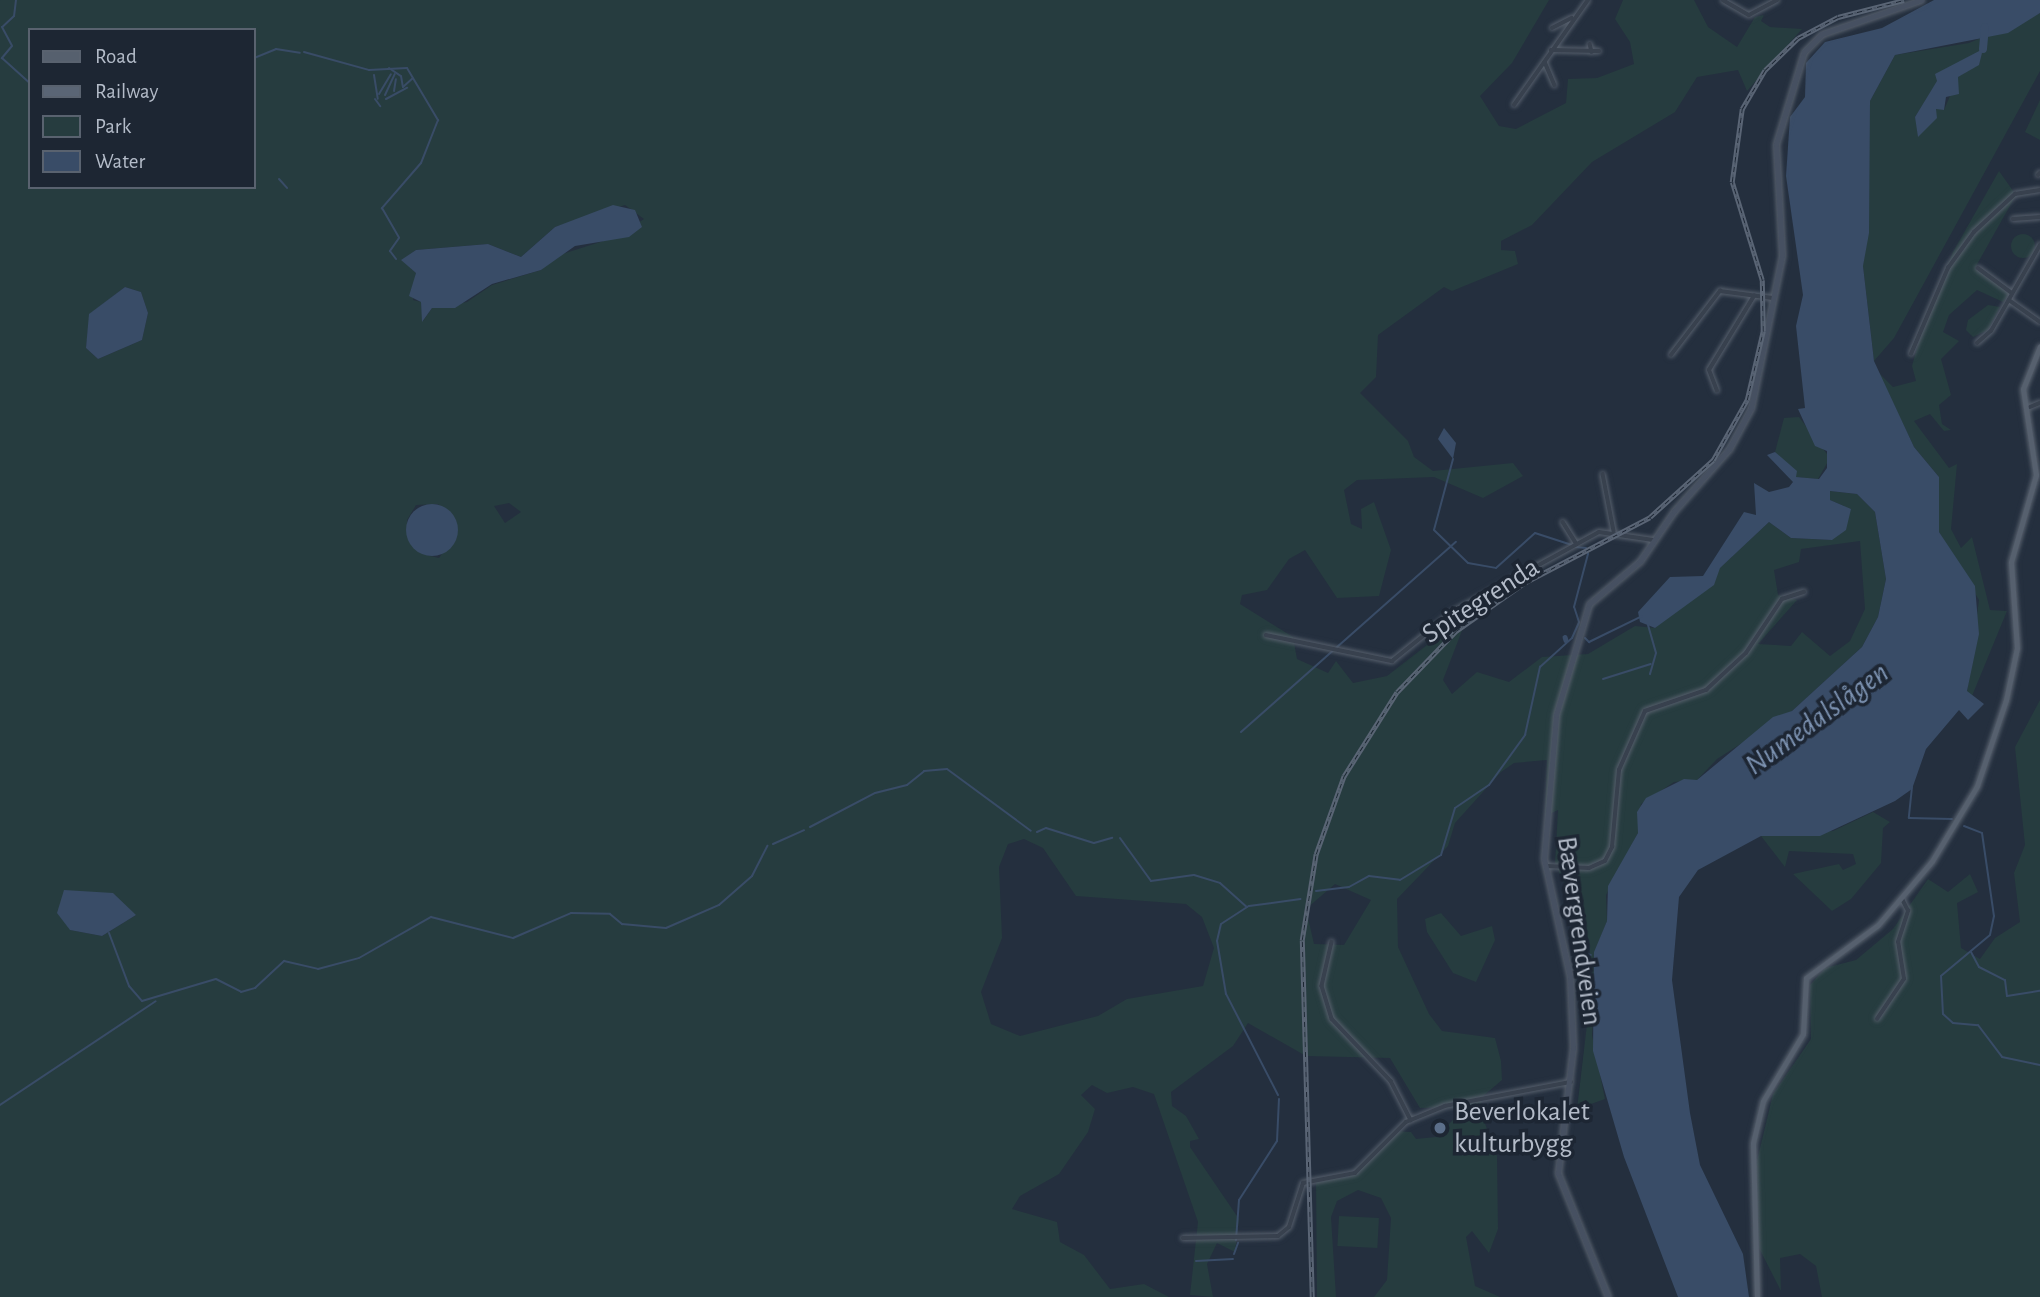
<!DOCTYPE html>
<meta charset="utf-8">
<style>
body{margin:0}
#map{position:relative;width:2040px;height:1297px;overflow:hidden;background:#242f3e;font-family:"Alegreya Sans",sans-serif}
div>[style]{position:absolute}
.green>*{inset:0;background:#263c3f;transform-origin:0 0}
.round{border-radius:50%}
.water>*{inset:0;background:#394c67}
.stream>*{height:2px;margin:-1px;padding:0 1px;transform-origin:1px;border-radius:1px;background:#394c67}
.canal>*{height:4.5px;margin:-2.25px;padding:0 2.25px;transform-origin:2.25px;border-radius:2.25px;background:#394c67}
.river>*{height:8px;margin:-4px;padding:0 4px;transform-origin:4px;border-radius:4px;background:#394c67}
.roads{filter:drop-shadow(0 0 2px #565f6c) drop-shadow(0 0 2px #565f6c)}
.street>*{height:3.5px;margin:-1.75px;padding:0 1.75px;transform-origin:1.75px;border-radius:1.75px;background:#38414e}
.secondary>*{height:5px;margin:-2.5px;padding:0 2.5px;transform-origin:2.5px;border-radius:2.5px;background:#465061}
.primary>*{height:5px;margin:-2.5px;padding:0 2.5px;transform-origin:2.5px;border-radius:2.5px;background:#56606e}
.rail>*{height:4.5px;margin-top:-2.25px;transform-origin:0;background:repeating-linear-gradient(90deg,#1d2633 0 5px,#5a6575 0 10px);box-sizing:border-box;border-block:2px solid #5a6575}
.dots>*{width:19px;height:19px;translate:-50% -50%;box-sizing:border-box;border:4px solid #1d2633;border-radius:50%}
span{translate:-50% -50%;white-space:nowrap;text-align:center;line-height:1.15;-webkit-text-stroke:7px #1d2633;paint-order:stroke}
.street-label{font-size:28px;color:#b4bcc9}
.poi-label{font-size:28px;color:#b4bcc9}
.left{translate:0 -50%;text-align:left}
.water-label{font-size:30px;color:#7c92b1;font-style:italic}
.legend{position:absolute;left:28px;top:28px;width:228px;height:161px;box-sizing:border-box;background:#1d2633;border:2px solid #59626f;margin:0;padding:9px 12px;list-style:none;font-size:21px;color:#b4bcc9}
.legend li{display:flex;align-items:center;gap:14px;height:35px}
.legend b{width:35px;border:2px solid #59626f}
</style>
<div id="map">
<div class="green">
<div style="clip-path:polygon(evenodd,0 0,1549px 0,1512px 63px,1480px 96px,1499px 126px,1516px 129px,1566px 103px,1568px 79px,1597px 78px,1634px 64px,1630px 42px,1615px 19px,1623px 0,1694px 0,1708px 27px,1737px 47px,1755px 17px,1764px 15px,1761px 21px,1770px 27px,1802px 29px,1747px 91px,1738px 70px,1697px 77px,1675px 112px,1592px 162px,1532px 225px,1501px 241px,1501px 250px,1515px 251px,1518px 264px,1452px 291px,1444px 287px,1378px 335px,1376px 377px,1360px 393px,1408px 441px,1414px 457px,1433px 471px,1513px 463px,1523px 476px,1483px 498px,1434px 477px,1357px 480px,1344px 490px,1351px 524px,1362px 529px,1361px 509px,1374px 502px,1391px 550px,1379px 596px,1337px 598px,1305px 550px,1289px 559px,1267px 590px,1242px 595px,1240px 604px,1293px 637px,1297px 659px,1328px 673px,1336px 661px,1353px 683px,1387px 676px,1454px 624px,1463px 628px,1443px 680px,1452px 694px,1477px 672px,1509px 682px,1542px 657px,1588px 654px,1635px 626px,1655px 628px,1769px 522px,1791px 538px,1832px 540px,1844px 506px,1830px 500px,1830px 491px,1857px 494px,1875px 512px,1886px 579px,1878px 617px,1862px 647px,1792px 711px,1717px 759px,1697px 780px,1674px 782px,1641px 804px,1638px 833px,1606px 895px,1607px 921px,1598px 944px,1592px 1035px,1605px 1099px,1577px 1109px,1592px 982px,1589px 940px,1555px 863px,1558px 810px,1545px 816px,1547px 760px,1514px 763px,1501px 772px,1455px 823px,1448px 846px,1397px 899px,1398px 947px,1429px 1014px,1442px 1031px,1495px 1038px,1501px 1061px,1502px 1080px,1482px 1097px,1480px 1110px,1497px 1156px,1498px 1229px,1489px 1253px,1472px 1231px,1466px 1237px,1475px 1286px,1500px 1297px,1374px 1297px,1387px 1280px,1391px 1218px,1381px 1198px,1358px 1190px,1337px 1201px,1331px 1217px,1336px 1297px,1317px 1297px,1316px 1180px,1348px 1177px,1394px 1131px,1411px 1132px,1416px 1139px,1436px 1137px,1460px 1113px,1458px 1107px,1420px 1108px,1390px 1058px,1306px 1056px,1248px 1023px,1233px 1046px,1171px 1092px,1172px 1106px,1186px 1116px,1199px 1139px,1190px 1141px,1190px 1147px,1239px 1219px,1235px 1252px,1217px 1243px,1207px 1264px,1213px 1297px,1190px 1295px,1198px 1222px,1154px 1094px,1133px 1087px,1107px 1093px,1092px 1085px,1081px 1095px,1095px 1109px,1088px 1132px,1059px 1174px,1020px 1196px,1012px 1209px,1057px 1222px,1060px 1242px,1084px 1255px,1110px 1289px,1144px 1284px,1169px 1297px,0 1297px,0 0,30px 30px,254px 30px,254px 187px,30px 187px,30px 30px,0 0,625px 205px,644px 219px,616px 237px,553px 257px,541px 270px,492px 285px,467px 302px,432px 308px,423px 321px,421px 302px,413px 300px,416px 273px,402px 260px,416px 250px,488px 244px,521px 257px,555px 227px,625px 205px,0 0,125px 287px,141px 292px,148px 313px,142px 340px,98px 359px,86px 348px,90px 314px,125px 287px,0 0,509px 503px,521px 512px,505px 523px,494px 506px,509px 503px,0 0,438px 504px,458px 531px,439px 558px,426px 555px,409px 536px,407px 520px,416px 505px,438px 504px,0 0,1860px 541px,1865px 609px,1850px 641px,1830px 656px,1802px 632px,1791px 646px,1758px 644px,1797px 600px,1778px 595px,1774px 570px,1799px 562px,1801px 549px,1860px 541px,0 0,1024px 839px,1043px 848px,1076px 896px,1186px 904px,1202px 917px,1214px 948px,1203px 986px,1127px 999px,1098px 1016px,1020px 1036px,991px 1024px,981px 992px,1002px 938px,999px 867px,1008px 844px,1024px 839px,0 0,1335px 884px,1371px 900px,1344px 945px,1314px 944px,1306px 909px,1335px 884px,0 0,136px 915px,102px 936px,70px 930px,136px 915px)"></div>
<div style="clip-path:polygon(evenodd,2040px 13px,2040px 71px,1894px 338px,1874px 361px,1863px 266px,1870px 101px,1895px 55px,1969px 43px,2040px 13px,1984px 51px,1958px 77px,1944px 110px,1937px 108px,1921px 132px,1915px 117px,1944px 71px,1984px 51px)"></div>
<div style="clip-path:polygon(2040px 100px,2040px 140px,2025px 132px)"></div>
<div style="clip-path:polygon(1999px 171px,2016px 195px,1975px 268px,2010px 293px,2003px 302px,1977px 290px,1949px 315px,1943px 332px,1959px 341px,1941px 359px,1951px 395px,1939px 405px,1942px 424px,1951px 430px,1944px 431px,1930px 414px,1914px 421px,1949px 468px,1957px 464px,1951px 529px,1961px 548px,1972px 537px,1990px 610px,2007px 611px,1972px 696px,1967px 692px,1979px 600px,1939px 532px,1939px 477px,1914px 447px,1878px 372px,1893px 387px,1916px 381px,1912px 366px,1923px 327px,1953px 252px)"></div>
<div class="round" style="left:2011px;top:234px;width:24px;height:24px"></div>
<div style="clip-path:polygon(1988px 305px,2000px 307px,1988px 330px,1973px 337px,1966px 330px,1968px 320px)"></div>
<div style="clip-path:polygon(1799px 417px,1830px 458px,1818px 479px,1795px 477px,1775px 452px,1784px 418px)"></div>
<div style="clip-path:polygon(2040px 700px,2040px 1297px,1822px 1297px,1816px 1266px,1800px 1254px,1780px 1258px,1781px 1291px,1759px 1248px,1755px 1169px,1773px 1094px,1811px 1039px,1810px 985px,1825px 968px,1856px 960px,1893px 929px,1928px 879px,1948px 892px,1970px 874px,1978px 892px,1957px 903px,1961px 948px,1980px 959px,1995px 938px,2020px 922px,2014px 873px,2025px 845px,2015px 747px)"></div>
<div style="clip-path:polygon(1873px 812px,1890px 822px,1883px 828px,1881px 863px,1851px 899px,1832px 911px,1793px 874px,1839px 864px,1843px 870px,1856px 864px,1853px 854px,1789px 851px,1785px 867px,1761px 836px,1833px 831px)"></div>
<div style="clip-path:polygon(1441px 913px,1461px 936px,1492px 926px,1495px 940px,1476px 982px,1453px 973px,1427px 932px,1425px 919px)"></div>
<div style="left:1339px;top:1216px;width:40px;height:30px;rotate:3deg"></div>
</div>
<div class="water">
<div style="clip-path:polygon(1934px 0,2040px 0,2040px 13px,2008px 33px,1895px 55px,1870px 101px,1869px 233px,1863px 266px,1874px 361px,1914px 447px,1939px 477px,1939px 532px,1975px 586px,1979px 634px,1967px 691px,1984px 704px,1968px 720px,1959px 710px,1926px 749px,1912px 789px,1895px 801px,1820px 836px,1761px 836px,1698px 870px,1679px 897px,1672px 980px,1690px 1113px,1700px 1165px,1743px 1254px,1749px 1297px,1678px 1297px,1624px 1157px,1593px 1051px,1594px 952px,1607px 921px,1608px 886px,1638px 833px,1637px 812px,1646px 798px,1684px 779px,1697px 780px,1773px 717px,1792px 711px,1862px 647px,1878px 617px,1886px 579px,1875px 512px,1857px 494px,1830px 491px,1830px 500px,1851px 509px,1846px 530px,1832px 540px,1791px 538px,1769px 522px,1720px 568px,1714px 585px,1655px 628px,1640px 622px,1638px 612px,1670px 577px,1703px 576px,1744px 512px,1756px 515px,1754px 483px,1769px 492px,1789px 487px,1793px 482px,1767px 455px,1775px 452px,1797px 471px,1796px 477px,1819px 479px,1827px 468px,1827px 451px,1815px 446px,1798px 409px,1805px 408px,1796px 326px,1803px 295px,1786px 176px,1790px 117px,1805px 97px,1806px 63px,1825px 42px,1882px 28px)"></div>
<div style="clip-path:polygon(1983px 49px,1979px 65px,1958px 77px,1959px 94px,1946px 97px,1944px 110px,1936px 109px,1937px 118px,1918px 137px,1915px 117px,1937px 81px,1935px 74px)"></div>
<div style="clip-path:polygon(613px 205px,635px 210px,642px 227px,629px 237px,575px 246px,541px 270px,492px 284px,455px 308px,432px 308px,422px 322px,421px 302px,409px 296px,416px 273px,401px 260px,416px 250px,488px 244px,521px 257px,555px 227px)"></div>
<div style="clip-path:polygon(125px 287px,141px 292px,148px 313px,142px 340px,98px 359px,86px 348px,89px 314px)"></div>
<div style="clip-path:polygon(1444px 428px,1456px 443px,1453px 459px,1438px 439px)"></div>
<div class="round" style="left:406px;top:504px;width:52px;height:52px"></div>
<div style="clip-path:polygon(64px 890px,113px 893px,136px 915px,102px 936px,70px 930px,57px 913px)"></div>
</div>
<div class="stream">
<div style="left:16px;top:0;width:16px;rotate:97deg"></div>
<div style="left:14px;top:16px;width:16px;rotate:137deg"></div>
<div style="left:2px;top:27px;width:21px;rotate:62deg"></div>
<div style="left:12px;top:46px;width:16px;rotate:130deg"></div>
<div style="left:2px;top:58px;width:38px;rotate:42deg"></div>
<div style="left:304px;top:52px;width:67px;rotate:15.5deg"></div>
<div style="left:369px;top:70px;width:38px;rotate:-3deg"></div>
<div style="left:407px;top:68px;width:61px;rotate:59.2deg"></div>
<div style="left:438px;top:120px;width:46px;rotate:111.6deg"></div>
<div style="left:421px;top:163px;width:60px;rotate:130.9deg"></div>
<div style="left:382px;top:208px;width:34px;rotate:60deg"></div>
<div style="left:399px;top:238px;width:16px;rotate:125deg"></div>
<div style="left:390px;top:251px;width:10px;rotate:53deg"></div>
<div style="left:254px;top:58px;width:24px;rotate:-22deg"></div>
<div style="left:276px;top:49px;width:24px;rotate:9deg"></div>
<div style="left:389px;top:68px;width:14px;rotate:34deg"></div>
<div style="left:401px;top:76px;width:11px;rotate:80deg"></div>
<div style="left:403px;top:87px;width:13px;rotate:-42deg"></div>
<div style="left:374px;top:75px;width:24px;rotate:81deg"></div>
<div style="left:394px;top:91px;width:12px;rotate:-81deg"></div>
<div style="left:379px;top:94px;width:23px;rotate:-59deg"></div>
<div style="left:385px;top:95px;width:23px;rotate:-65deg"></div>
<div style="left:375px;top:99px;width:9px;rotate:54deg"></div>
<div style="left:386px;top:99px;width:24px;rotate:-28deg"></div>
<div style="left:279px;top:179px;width:12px;rotate:48deg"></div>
<div style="left:1453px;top:459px;width:73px;rotate:105deg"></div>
<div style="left:1434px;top:530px;width:47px;rotate:44.1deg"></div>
<div style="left:1468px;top:563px;width:28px;rotate:10deg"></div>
<div style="left:1496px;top:568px;width:52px;rotate:-41.9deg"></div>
<div style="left:1535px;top:533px;width:38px;rotate:18deg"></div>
<div style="left:1648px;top:625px;width:29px;rotate:74deg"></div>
<div style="left:1656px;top:653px;width:22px;rotate:106deg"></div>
<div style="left:1585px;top:638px;width:6px;rotate:45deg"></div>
<div style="left:1589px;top:642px;width:59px;rotate:-26.1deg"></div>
<div style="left:1603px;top:679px;width:50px;rotate:-17.4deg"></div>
<div style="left:1241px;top:732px;width:287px;rotate:-41.5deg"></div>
<div style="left:1912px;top:787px;width:31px;rotate:96deg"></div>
<div style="left:1909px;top:818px;width:43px;rotate:1.3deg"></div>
<div style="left:1964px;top:826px;width:19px;rotate:21deg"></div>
<div style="left:1982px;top:833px;width:84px;rotate:81.8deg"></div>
<div style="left:1994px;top:916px;width:19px;rotate:102deg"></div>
<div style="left:1990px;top:935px;width:64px;rotate:140.1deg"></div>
<div style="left:1941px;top:976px;width:38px;rotate:87deg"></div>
<div style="left:1943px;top:1014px;width:13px;rotate:42deg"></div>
<div style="left:1953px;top:1023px;width:25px;rotate:5deg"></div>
<div style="left:1978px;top:1025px;width:40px;rotate:53deg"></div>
<div style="left:2002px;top:1057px;width:39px;rotate:12deg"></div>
<div style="left:810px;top:827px;width:73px;rotate:-27.6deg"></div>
<div style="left:875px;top:793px;width:33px;rotate:-14deg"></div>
<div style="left:907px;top:785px;width:22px;rotate:-39deg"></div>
<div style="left:924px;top:771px;width:23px;rotate:-5deg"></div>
<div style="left:947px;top:769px;width:104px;rotate:36.4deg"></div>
<div style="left:1037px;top:832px;width:10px;rotate:-24deg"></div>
<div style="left:1046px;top:828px;width:50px;rotate:17.4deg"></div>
<div style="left:1094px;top:843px;width:19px;rotate:-16deg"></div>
<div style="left:1120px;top:838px;width:53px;rotate:54.2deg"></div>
<div style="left:1151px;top:881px;width:43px;rotate:-7.9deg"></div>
<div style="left:1194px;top:875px;width:27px;rotate:17deg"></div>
<div style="left:1220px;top:883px;width:36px;rotate:42deg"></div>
<div style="left:773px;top:844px;width:34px;rotate:-24deg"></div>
<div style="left:1316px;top:891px;width:33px;rotate:-7deg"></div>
<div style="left:1349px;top:887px;width:23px;rotate:-29deg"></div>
<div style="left:1369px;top:876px;width:31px;rotate:7deg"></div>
<div style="left:1400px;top:880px;width:48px;rotate:-31.4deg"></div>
<div style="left:1441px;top:855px;width:49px;rotate:-73.4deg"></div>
<div style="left:1455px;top:808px;width:41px;rotate:-34.1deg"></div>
<div style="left:1489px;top:785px;width:62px;rotate:-54.2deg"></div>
<div style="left:1525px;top:735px;width:70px;rotate:-77.6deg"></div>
<div style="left:1540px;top:667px;width:43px;rotate:-42.2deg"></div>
<div style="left:1572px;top:638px;width:17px;rotate:-66deg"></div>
<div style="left:1579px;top:622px;width:16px;rotate:-108deg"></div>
<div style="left:1574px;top:607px;width:55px;rotate:-75.2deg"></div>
<div style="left:1588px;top:554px;width:6px;rotate:-108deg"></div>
<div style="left:1586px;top:548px;width:10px;rotate:-174deg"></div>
<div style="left:109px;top:933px;width:57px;rotate:69.3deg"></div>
<div style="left:129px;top:986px;width:20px;rotate:49deg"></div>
<div style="left:142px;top:1001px;width:77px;rotate:-16.6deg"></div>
<div style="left:216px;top:979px;width:28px;rotate:27deg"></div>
<div style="left:241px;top:992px;width:15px;rotate:-16deg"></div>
<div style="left:255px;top:988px;width:40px;rotate:-43deg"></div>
<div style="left:284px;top:961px;width:35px;rotate:13deg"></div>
<div style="left:318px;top:969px;width:42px;rotate:-15deg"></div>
<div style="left:359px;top:958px;width:83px;rotate:-29.7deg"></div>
<div style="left:431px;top:917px;width:85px;rotate:14.4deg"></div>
<div style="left:513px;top:938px;width:63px;rotate:-23.3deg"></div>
<div style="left:571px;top:913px;width:39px;rotate:1deg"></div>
<div style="left:610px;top:914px;width:16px;rotate:40deg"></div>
<div style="left:622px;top:924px;width:44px;rotate:5.2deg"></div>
<div style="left:666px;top:928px;width:58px;rotate:-23.5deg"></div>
<div style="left:719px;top:905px;width:44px;rotate:-41.3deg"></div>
<div style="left:752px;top:876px;width:34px;rotate:-63deg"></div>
<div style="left:1971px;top:952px;width:17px;rotate:62deg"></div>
<div style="left:1979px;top:967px;width:29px;rotate:27deg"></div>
<div style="left:2005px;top:980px;width:16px;rotate:83deg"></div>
<div style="left:2007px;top:996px;width:33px;rotate:-9deg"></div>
<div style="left:1584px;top:953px;width:7px;rotate:16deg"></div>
<div style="left:1278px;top:1095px;width:114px;rotate:-117.2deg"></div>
<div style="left:1226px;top:994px;width:54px;rotate:-99.6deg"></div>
<div style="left:1217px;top:941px;width:17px;rotate:-77deg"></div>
<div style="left:1221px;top:924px;width:33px;rotate:-33deg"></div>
<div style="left:1249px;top:906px;width:52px;rotate:-7.7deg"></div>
<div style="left:0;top:1105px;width:187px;rotate:-33.7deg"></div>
<div style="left:1236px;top:1240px;width:40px;rotate:-85.7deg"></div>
<div style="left:1239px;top:1200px;width:70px;rotate:-57.2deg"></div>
<div style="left:1277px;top:1141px;width:42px;rotate:-87.3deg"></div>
<div style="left:1234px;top:1254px;width:12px;rotate:-70deg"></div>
<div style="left:1196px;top:1261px;width:37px;rotate:-3deg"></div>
</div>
<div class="canal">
<div style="left:1565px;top:637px;width:3px;rotate:72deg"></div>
</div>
<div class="river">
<div style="left:1983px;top:49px;width:22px;rotate:-85deg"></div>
</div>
<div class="roads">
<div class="street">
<div style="left:1723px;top:0;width:30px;rotate:30deg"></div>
<div style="left:1749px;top:15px;width:32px;rotate:-28deg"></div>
<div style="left:1552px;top:28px;width:22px;rotate:-27deg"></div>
<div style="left:1590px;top:44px;width:8px;rotate:76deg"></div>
<div style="left:1551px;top:50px;width:48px;rotate:1.2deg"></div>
<div style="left:1545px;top:62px;width:25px;rotate:67deg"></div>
<div style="left:1514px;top:105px;width:128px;rotate:-54.8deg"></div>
<div style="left:2038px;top:175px;width:3px;rotate:-45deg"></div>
<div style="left:2013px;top:219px;width:27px;rotate:-4deg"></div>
<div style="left:1978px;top:268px;width:42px;rotate:36.3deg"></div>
<div style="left:2009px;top:300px;width:38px;rotate:35deg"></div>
<div style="left:1977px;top:343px;width:18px;rotate:-41deg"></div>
<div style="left:1991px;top:331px;width:99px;rotate:-60.3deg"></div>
<div style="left:1911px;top:354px;width:94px;rotate:-66.7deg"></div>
<div style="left:1948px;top:268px;width:44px;rotate:-54.2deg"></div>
<div style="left:1974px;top:232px;width:56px;rotate:-42.8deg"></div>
<div style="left:2015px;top:194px;width:25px;rotate:-9deg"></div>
<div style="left:1671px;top:355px;width:81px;rotate:-52.6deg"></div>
<div style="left:1720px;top:291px;width:53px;rotate:7.5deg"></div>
<div style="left:1717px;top:391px;width:22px;rotate:-111deg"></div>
<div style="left:1709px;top:370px;width:87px;rotate:-58.7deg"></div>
<div style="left:2030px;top:407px;width:11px;rotate:-22deg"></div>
<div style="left:1603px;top:474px;width:58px;rotate:79.1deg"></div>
<div style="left:1563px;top:522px;width:26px;rotate:58deg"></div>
<div style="left:1266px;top:635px;width:129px;rotate:11.7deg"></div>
<div style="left:1392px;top:661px;width:78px;rotate:-38.8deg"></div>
<div style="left:1453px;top:612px;width:166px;rotate:-28.7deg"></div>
<div style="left:1599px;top:532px;width:56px;rotate:8.3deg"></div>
<div style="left:1547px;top:866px;width:42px;rotate:2.7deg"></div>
<div style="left:1589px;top:868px;width:17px;rotate:-24deg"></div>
<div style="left:1605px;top:861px;width:16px;rotate:-63deg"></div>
<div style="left:1612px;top:847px;width:77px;rotate:-84.8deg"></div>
<div style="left:1619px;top:770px;width:64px;rotate:-66.2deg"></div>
<div style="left:1645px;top:711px;width:65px;rotate:-19deg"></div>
<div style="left:1706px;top:690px;width:54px;rotate:-42.8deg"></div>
<div style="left:1746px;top:653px;width:65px;rotate:-56.3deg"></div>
<div style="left:1782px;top:599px;width:23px;rotate:-18deg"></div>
<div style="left:1332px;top:942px;width:45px;rotate:102.8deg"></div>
<div style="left:1322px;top:986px;width:34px;rotate:73deg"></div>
<div style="left:1332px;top:1019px;width:86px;rotate:46.4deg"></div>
<div style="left:1391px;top:1081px;width:44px;rotate:62.9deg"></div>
<div style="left:1877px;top:1019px;width:48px;rotate:-56deg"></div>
<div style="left:1904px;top:979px;width:37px;rotate:-99deg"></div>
<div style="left:1898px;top:942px;width:33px;rotate:-72deg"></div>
<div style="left:1908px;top:911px;width:13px;rotate:-117deg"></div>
<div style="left:1183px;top:1238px;width:95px;rotate:-1.2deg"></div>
<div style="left:1278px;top:1236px;width:14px;rotate:-39deg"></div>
<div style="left:1289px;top:1227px;width:46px;rotate:-72.3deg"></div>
<div style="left:1303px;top:1183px;width:53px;rotate:-10.9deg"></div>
<div style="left:1355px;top:1173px;width:72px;rotate:-45deg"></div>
<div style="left:1406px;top:1122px;width:42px;rotate:-22.3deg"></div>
<div style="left:1445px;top:1106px;width:128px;rotate:-10.8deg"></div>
</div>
<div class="secondary">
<div style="left:1608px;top:1297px;width:134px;rotate:-112deg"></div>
<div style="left:1558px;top:1173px;width:126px;rotate:-83.2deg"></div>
<div style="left:1573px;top:1048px;width:71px;rotate:-92.4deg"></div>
<div style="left:1570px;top:977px;width:121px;rotate:-102.4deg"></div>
<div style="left:1544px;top:859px;width:144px;rotate:-85.2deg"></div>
<div style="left:1556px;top:715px;width:116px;rotate:-73.4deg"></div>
<div style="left:1589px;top:604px;width:67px;rotate:-40.1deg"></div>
<div style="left:1640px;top:561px;width:60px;rotate:-55.8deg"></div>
<div style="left:1674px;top:511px;width:83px;rotate:-48.4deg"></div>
<div style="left:1729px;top:449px;width:47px;rotate:-61.8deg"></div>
<div style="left:1751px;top:408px;width:156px;rotate:-78.5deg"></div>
<div style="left:1782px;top:255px;width:111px;rotate:-93.1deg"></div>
<div style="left:1776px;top:144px;width:96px;rotate:-73.1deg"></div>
<div style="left:1804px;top:52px;width:25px;rotate:-45deg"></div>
<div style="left:1822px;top:34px;width:105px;rotate:-19deg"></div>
</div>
<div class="primary">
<div style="left:1757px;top:1297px;width:154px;rotate:-91.5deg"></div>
<div style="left:1753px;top:1143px;width:43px;rotate:-76.6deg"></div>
<div style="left:1763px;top:1101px;width:78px;rotate:-59.2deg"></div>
<div style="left:1803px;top:1034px;width:56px;rotate:-86.9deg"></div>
<div style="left:1806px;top:978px;width:89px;rotate:-36.4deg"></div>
<div style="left:1878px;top:925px;width:84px;rotate:-49.8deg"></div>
<div style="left:1932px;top:861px;width:87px;rotate:-59deg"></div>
<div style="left:1977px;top:786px;width:91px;rotate:-71.4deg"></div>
<div style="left:2006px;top:700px;width:53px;rotate:-78.1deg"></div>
<div style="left:2017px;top:648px;width:86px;rotate:-94deg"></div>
<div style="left:2011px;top:562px;width:91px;rotate:-74deg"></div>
<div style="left:2036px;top:475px;width:87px;rotate:-98.6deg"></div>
<div style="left:2023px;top:389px;width:46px;rotate:-68.4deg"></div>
</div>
</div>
<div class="rail">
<div style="left:1312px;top:1297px;width:357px;rotate:-91.6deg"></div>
<div style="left:1302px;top:940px;width:87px;rotate:-80.8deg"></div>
<div style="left:1316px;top:854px;width:83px;rotate:-70.3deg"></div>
<div style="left:1344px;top:776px;width:99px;rotate:-57.8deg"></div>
<div style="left:1397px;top:692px;width:85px;rotate:-46deg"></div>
<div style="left:1456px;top:631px;width:83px;rotate:-35.2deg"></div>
<div style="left:1524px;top:583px;width:142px;rotate:-27.6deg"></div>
<div style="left:1650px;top:517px;width:85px;rotate:-42.1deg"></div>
<div style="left:1713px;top:460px;width:69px;rotate:-60.5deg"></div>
<div style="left:1747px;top:400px;width:71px;rotate:-76.9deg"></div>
<div style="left:1763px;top:331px;width:51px;rotate:-91.1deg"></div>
<div style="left:1762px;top:280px;width:102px;rotate:-107deg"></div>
<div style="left:1732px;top:182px;width:74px;rotate:-82.2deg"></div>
<div style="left:1742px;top:109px;width:45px;rotate:-59.5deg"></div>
<div style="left:1765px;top:70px;width:46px;rotate:-44.1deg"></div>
<div style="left:1798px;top:38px;width:45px;rotate:-27.7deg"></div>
<div style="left:1838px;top:17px;width:68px;rotate:-14.4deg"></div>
</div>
<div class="dots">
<div style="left:1440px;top:1128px;background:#5c6f8a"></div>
</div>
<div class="street-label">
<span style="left:1481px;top:601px;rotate:-33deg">Spitegrenda</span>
<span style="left:1579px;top:931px;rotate:82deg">Bævergrendveien</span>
</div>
<div class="poi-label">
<span class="left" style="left:1454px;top:1128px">Beverlokalet<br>kulturbygg</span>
</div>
<div class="water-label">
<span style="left:1817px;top:719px;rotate:-36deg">Numedalslågen</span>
</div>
<ul class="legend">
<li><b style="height:9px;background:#56606e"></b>Road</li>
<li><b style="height:9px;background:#5a6575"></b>Railway</li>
<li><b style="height:19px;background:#263c3f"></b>Park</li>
<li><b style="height:19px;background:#394c67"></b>Water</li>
</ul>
</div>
